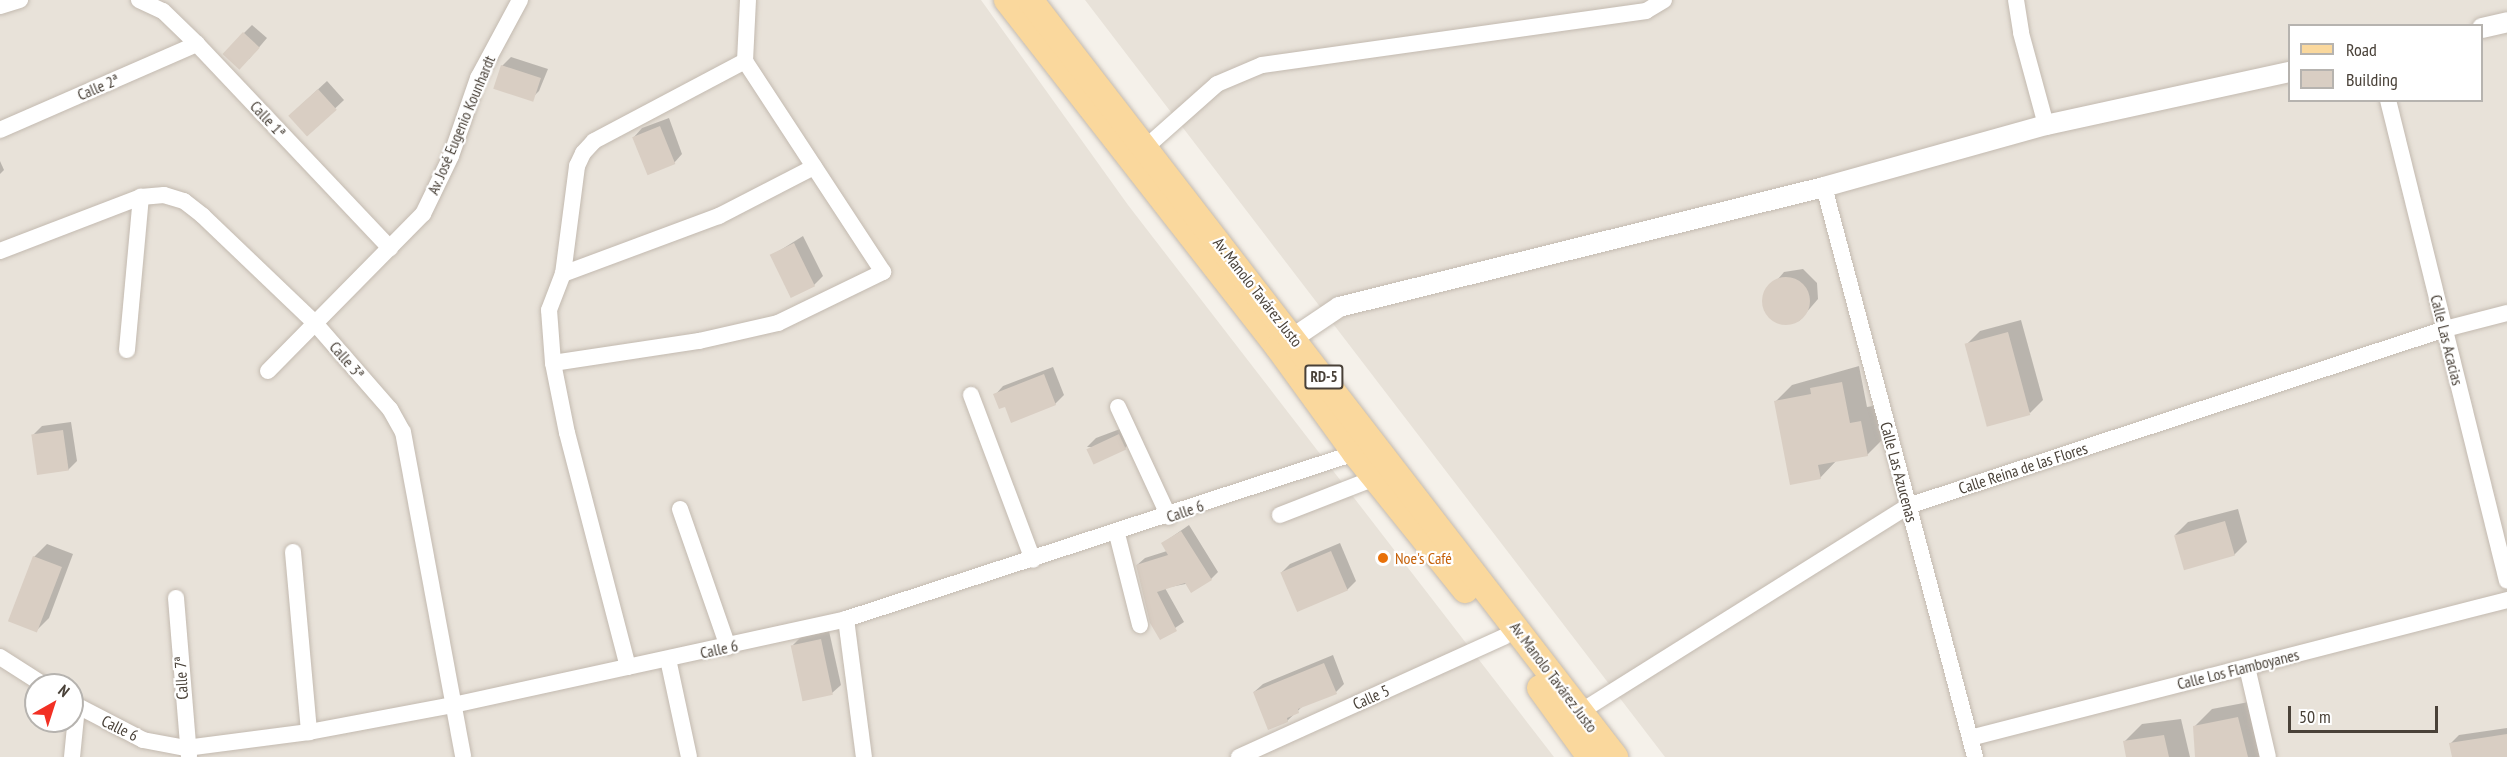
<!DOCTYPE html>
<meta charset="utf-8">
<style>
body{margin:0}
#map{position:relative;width:2507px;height:757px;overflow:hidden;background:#f5f1ea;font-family:"PT Sans Narrow",sans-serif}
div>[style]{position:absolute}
.residential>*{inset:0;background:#e8e2d9}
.shadow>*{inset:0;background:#0003}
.building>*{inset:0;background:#d9cec3;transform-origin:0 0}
.round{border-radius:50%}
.roads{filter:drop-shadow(0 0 2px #c3bab0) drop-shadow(0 0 2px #c3bab0)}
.minor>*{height:16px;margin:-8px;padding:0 8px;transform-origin:8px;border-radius:8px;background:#fff}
.tertiary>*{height:20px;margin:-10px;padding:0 10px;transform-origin:10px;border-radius:10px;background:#fff}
.primary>*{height:26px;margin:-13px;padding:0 13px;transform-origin:13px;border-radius:13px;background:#fad89d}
.dots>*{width:16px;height:16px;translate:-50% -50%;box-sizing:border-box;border:3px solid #fff;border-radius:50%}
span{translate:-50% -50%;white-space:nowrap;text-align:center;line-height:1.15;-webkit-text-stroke:4.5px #fff;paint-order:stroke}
.shield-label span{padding:2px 4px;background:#fff;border:2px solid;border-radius:4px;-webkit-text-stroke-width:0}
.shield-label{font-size:15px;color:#494138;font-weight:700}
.street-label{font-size:16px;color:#494138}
.food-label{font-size:16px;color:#c56008}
.left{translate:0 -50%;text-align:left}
.legend{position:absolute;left:2288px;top:24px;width:195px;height:78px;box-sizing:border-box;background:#fff;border:2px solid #b6b3af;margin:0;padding:8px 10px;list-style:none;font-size:18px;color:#494138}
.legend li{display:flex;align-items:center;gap:12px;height:30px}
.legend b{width:30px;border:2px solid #b6b3af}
.north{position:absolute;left:24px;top:673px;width:60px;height:60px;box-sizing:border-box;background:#fff;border:2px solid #b6b3af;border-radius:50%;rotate:39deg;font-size:16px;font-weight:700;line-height:24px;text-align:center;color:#494138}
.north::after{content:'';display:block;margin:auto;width:21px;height:27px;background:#f23024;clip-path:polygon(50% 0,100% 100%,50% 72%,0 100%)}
.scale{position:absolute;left:2288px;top:706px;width:150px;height:27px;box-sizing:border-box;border:3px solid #494138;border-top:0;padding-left:8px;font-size:18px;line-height:21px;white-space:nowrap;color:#494138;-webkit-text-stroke:4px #fff;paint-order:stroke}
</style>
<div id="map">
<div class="residential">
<div style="clip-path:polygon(evenodd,0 0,981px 0,1128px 205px,1554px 757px,0 757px,0 0,36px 685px,72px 685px,72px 721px,36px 721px,36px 685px)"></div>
<div style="clip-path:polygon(evenodd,1085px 0,2507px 0,2507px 757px,1665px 757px,1085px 0,2290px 26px,2482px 26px,2482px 100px,2290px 100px,2290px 26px)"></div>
</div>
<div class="shadow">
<div style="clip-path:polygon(252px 25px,267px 38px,249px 59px,244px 33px)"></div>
<div style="clip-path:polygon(511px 57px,548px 69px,539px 91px,531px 99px,502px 66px)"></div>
<div style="clip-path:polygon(327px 81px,344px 100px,308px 134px,299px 107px)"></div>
<div style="clip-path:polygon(669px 118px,682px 154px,674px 163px,634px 137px,642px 128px)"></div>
<div style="clip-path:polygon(0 161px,4px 170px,0 174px)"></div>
<div style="clip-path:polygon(803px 236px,823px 276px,814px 285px,771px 256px)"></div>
<div style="clip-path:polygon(1803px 269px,1817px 283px,1818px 299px,1799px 321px,1783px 324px,1767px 314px,1764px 295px,1784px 272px)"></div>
<div style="clip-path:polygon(2021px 320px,2043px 400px,2030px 413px,1967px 344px,1980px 331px)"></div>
<div style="clip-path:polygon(1859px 366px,1867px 407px,1878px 405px,1884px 438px,1867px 455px,1837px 460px,1820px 478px,1775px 402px,1792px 385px)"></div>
<div style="clip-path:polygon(1053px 367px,1064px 395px,1055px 404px,1006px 405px,995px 395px,1003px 386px)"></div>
<div style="clip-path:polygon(71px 422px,77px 461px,68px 470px,33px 435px,42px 426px)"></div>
<div style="clip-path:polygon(1128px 426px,1134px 439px,1125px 448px,1087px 447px,1096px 438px)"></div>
<div style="clip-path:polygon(2238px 509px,2247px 542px,2234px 555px,2175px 535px,2188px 522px)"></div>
<div style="clip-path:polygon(1189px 525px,1218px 572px,1211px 579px,1165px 588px,1184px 622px,1160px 638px,1137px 565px,1145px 558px,1167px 551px,1163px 543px)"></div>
<div style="clip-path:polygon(1340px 543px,1356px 581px,1347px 590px,1282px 572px,1290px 564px)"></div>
<div style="clip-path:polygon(47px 544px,73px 554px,49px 618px,36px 631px,34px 557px)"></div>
<div style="clip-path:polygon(829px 631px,841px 685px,832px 693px,793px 645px,801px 637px)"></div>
<div style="clip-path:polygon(1333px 655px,1344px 684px,1336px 692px,1305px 704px,1287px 721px,1254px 692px,1263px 684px)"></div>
<div style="clip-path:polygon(2254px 701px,2260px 757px,2197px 757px,2194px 727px,2212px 709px)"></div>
<div style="clip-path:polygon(2181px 719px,2190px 757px,2127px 757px,2125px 741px,2142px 724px)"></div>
<div style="clip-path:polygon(2507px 728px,2507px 757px,2453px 757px,2450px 744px,2459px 735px)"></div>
</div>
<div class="building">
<div style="left:243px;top:32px;width:23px;height:30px;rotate:43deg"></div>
<div style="left:501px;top:65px;width:42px;height:25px;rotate:18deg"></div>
<div style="left:318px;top:89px;width:28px;height:40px;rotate:48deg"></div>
<div style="left:660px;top:126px;width:41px;height:30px;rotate:68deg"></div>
<div style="left:794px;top:243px;width:48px;height:27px;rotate:64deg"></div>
<div class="round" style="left:1762px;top:277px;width:48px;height:48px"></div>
<div style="left:2008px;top:332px;width:86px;height:45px;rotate:75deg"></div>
<div style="clip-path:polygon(1044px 374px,1056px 405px,1011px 423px,1005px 407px,999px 409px,993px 394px)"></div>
<div style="clip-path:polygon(1842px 382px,1850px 423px,1861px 421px,1868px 456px,1818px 465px,1821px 479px,1790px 485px,1774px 401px,1811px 394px,1810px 388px)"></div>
<div style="left:63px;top:430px;width:41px;height:32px;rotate:82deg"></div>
<div style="left:1119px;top:434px;width:17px;height:36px;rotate:65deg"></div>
<div style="left:2225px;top:521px;width:36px;height:53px;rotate:74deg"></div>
<div style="clip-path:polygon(1181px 531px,1212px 580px,1191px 593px,1185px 583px,1157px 592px,1177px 631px,1160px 640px,1150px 623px,1136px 565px,1168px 555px,1161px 543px)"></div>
<div style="left:1331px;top:551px;width:43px;height:55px;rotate:67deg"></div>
<div style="left:33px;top:556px;width:31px;height:70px;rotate:21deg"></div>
<div style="left:821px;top:639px;width:57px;height:31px;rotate:78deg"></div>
<div style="clip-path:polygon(1324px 663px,1337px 694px,1298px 709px,1299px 713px,1287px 718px,1288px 722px,1268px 730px,1253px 692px)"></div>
<div style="clip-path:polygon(2238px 717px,2248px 757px,2195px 757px,2193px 726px)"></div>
<div style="clip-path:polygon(2507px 734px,2507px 757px,2452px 757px,2449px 743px)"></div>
<div style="clip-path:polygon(2164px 735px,2169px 757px,2126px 757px,2123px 741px)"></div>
</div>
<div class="roads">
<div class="minor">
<div style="left:139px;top:0;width:26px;rotate:25deg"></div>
<div style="left:163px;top:11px;width:47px;rotate:44.1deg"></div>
<div style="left:197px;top:44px;width:281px;rotate:46.6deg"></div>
<div style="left:2016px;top:0;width:33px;rotate:81deg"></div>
<div style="left:2021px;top:33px;width:95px;rotate:74.8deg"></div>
<div style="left:0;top:6px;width:21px;rotate:-17deg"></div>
<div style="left:2388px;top:100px;width:495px;rotate:76.1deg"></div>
<div style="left:0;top:130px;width:215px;rotate:-23.6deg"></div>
<div style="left:1145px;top:148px;width:96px;rotate:-41.6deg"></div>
<div style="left:1217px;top:84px;width:49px;rotate:-22.9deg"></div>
<div style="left:1262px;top:65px;width:388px;rotate:-8deg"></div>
<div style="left:1646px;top:11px;width:21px;rotate:-31deg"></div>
<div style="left:1824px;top:187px;width:590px;rotate:75.16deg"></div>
<div style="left:0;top:251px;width:151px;rotate:-21deg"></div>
<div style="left:141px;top:197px;width:23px;rotate:-5deg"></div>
<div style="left:164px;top:195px;width:21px;rotate:17deg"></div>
<div style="left:184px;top:201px;width:24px;rotate:38deg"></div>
<div style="left:203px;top:216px;width:153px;rotate:43.7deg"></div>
<div style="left:314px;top:322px;width:116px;rotate:48.9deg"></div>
<div style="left:390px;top:409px;width:26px;rotate:61deg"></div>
<div style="left:403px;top:432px;width:330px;rotate:79.5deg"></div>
<div style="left:563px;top:274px;width:166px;rotate:-20.4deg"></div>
<div style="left:719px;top:216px;width:107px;rotate:-27.3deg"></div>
<div style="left:127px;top:350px;width:154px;rotate:-84.8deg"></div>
<div style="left:553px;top:363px;width:148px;rotate:-8.6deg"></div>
<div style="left:699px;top:341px;width:81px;rotate:-12.8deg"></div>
<div style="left:778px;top:323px;width:117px;rotate:-25.9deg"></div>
<div style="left:883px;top:272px;width:252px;rotate:-123.2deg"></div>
<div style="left:745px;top:61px;width:61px;rotate:-87.2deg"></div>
<div style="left:268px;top:371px;width:221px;rotate:-45.4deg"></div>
<div style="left:423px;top:214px;width:64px;rotate:-64.2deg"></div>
<div style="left:451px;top:156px;width:83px;rotate:-70.9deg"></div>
<div style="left:478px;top:78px;width:89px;rotate:-61.7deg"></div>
<div style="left:971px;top:395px;width:176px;rotate:69.4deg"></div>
<div style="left:1118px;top:407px;width:121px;rotate:65.1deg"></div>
<div style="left:680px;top:509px;width:146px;rotate:70.8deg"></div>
<div style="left:1280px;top:515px;width:102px;rotate:-21.3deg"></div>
<div style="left:1117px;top:534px;width:94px;rotate:75.8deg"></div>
<div style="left:293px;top:552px;width:181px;rotate:84.9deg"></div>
<div style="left:176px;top:598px;width:159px;rotate:85.3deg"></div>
<div style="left:846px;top:619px;width:139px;rotate:82.6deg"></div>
<div style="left:0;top:657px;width:52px;rotate:32.5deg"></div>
<div style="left:668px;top:659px;width:100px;rotate:77.9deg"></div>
<div style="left:628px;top:667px;width:242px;rotate:-104.6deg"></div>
<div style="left:567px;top:433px;width:71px;rotate:-101.3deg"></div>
<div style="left:553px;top:363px;width:53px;rotate:-94.3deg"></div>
<div style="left:549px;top:310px;width:39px;rotate:-69deg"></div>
<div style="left:563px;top:274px;width:109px;rotate:-82.6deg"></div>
<div style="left:577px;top:166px;width:14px;rotate:-65deg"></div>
<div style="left:583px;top:153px;width:16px;rotate:-47deg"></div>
<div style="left:594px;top:141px;width:171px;rotate:-27.9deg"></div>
<div style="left:2247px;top:667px;width:92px;rotate:76.9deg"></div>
<div style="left:72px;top:703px;width:80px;rotate:27.5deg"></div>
<div style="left:143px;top:740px;width:44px;rotate:10.5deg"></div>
<div style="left:186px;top:748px;width:124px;rotate:-7.4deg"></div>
<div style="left:309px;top:732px;width:147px;rotate:-10.6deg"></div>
<div style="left:453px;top:705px;width:402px;rotate:-12.3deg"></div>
<div style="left:846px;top:619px;width:535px;rotate:-18.06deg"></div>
<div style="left:1580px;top:712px;width:387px;rotate:-32.1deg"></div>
<div style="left:1908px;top:506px;width:565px;rotate:-18.24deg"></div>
<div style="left:2445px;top:329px;width:64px;rotate:-14.5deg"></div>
<div style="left:1970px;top:738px;width:554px;rotate:-14.41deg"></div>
<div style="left:72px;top:757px;width:50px;rotate:-84.3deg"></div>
<div style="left:1239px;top:757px;width:291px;rotate:-24.4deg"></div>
</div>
<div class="tertiary">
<div style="left:2482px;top:28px;width:26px;rotate:-13deg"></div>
<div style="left:1281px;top:346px;width:70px;rotate:-33.9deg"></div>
<div style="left:1339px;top:307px;width:500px;rotate:-13.9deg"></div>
<div style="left:1824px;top:187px;width:230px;rotate:-15.6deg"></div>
<div style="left:2046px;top:125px;width:250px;rotate:-12.3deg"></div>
</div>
<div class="primary">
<div style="left:1007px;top:0;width:440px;rotate:52deg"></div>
<div style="left:1278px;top:347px;width:131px;rotate:54deg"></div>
<div style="left:1355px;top:453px;width:176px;rotate:51.2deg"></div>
<div style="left:1030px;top:0;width:957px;rotate:52.3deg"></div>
<div style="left:1540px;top:688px;width:85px;rotate:54.1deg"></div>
</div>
</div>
<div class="dots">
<div style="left:1383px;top:558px;background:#e8710a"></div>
</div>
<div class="shield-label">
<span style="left:1324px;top:377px">RD-5</span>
</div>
<div class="street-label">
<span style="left:98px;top:87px;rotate:-23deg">Calle 2ª</span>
<span style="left:268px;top:119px;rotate:47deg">Calle 1ª</span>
<span style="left:461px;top:125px;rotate:-67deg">Av. José Eugenio Kounhardt</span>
<span style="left:1258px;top:292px;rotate:52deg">Av. Manolo Tavárez Justo</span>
<span style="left:2447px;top:340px;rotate:76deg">Calle Las Acacias</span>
<span style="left:347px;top:360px;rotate:49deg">Calle 3ª</span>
<span style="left:2023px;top:468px;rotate:-18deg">Calle Reina de las Flores</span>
<span style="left:1899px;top:472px;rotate:75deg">Calle Las Azucenas</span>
<span style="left:1185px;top:511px;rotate:-19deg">Calle 6</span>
<span style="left:719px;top:649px;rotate:-12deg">Calle 6</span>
<span style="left:2238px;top:669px;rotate:-14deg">Calle Los Flamboyanes</span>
<span style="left:1554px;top:677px;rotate:53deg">Av. Manolo Tavárez Justo</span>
<span style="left:181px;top:678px;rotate:-93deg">Calle 7ª</span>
<span style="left:1371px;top:697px;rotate:-24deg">Calle 5</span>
<span style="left:120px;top:728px;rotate:26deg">Calle 6</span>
</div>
<div class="food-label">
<span class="left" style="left:1395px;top:558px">Noe's Café</span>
</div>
<ul class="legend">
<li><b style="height:8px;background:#fad89d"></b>Road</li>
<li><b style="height:16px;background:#d9cec3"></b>Building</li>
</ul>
<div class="north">N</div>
<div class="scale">50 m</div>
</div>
